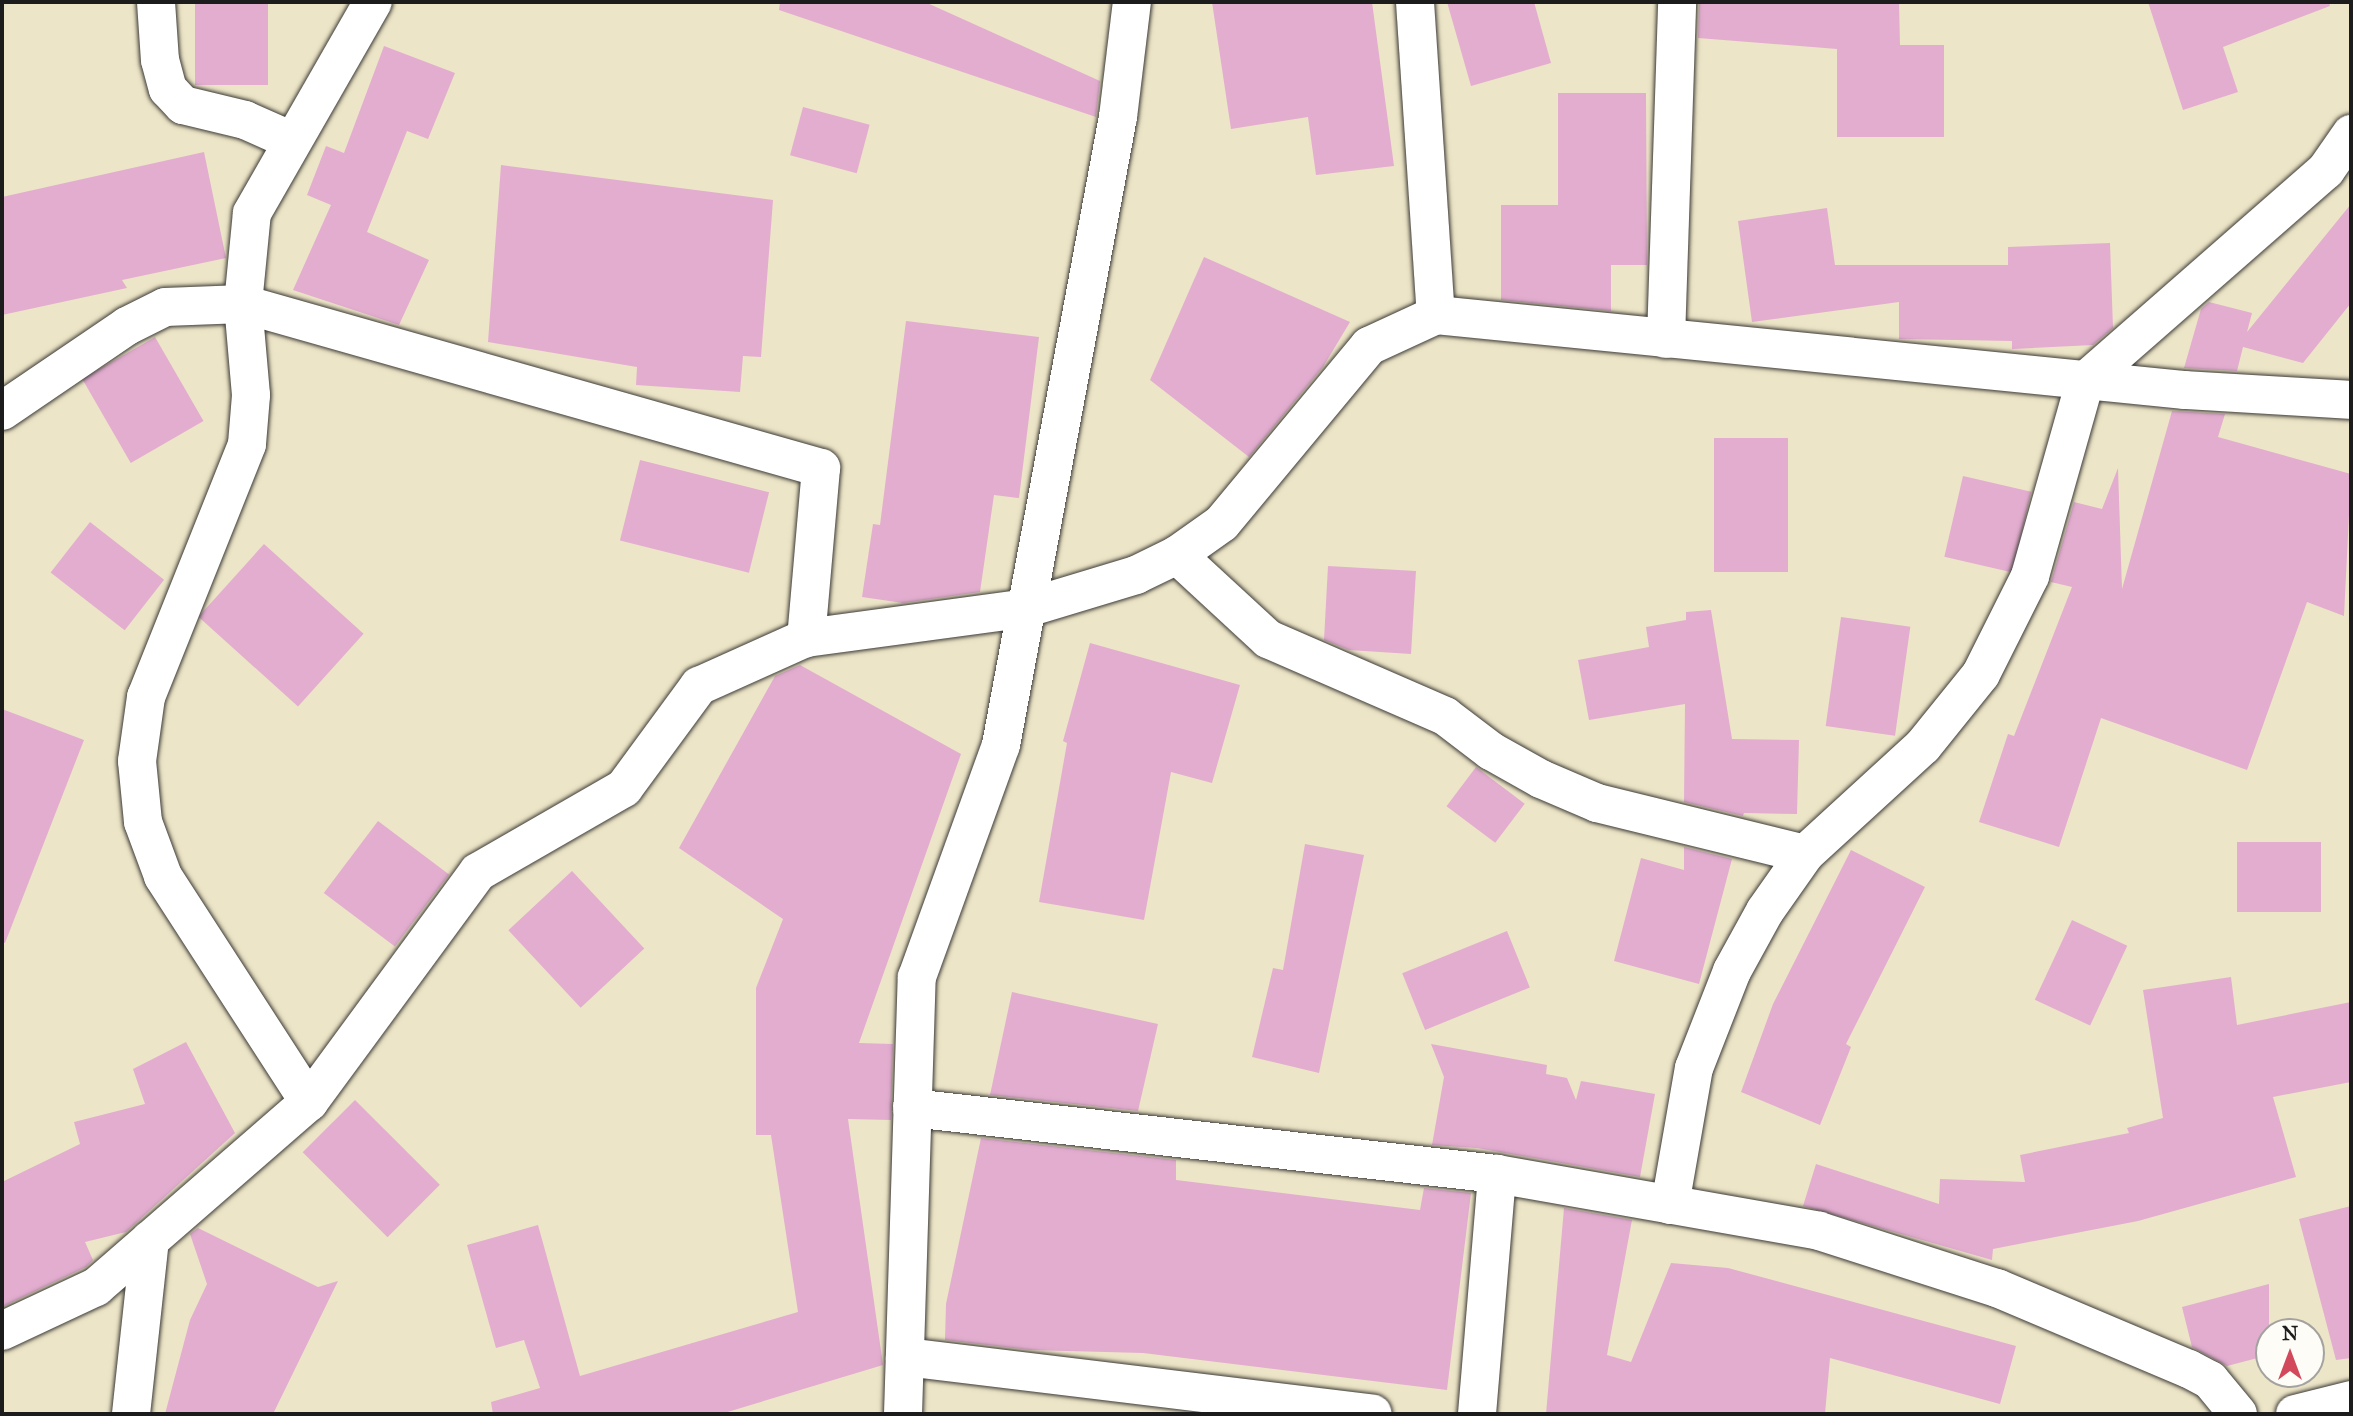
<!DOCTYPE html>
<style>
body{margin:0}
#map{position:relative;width:2353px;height:1416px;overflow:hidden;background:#ede5c7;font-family:"IM FELL Great Primer",serif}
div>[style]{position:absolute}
.building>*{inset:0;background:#e3add0;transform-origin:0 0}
.roads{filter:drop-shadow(0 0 2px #3b3a36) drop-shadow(0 0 2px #3b3a36)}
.minor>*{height:38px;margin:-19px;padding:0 19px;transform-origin:19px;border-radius:19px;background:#fff}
span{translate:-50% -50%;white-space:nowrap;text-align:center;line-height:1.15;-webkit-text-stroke:7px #fdfcf7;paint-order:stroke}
.frame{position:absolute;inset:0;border:4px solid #1c1c1c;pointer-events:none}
.north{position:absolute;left:2255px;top:1318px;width:70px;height:70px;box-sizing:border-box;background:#fdfcf7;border:2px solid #a3a29f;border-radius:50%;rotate:0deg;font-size:19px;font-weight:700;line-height:28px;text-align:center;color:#1c1c1c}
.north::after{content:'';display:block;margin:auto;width:24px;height:32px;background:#d1495b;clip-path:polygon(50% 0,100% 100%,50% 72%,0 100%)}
</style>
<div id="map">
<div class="building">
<div style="left:195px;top:2px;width:73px;height:83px"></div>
<div style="clip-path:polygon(780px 2px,925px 2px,1100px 81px,1096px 117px,779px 10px)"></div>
<div style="clip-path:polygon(1212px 2px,1372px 2px,1394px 166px,1316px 175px,1308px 117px,1231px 129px)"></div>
<div style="clip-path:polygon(1447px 2px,1534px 2px,1551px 63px,1471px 86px)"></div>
<div style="clip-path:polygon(1699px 2px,1899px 2px,1900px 45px,1944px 45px,1944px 137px,1837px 137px,1837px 49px,1698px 38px)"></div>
<div style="clip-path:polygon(2148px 2px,2329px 2px,2330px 6px,2223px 47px,2238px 92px,2183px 110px)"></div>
<div style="clip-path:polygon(384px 46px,455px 73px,428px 139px,407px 131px,367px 232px,429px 260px,399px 325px,293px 290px,331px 205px,307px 195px,326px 146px,344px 153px)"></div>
<div style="clip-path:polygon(1558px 93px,1646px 93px,1647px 265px,1611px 265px,1611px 311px,1501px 300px,1501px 205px,1558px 205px)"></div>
<div style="left:803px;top:107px;width:69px;height:50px;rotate:15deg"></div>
<div style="clip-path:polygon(204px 152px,226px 258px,122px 280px,127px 288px,2px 315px,2px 197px)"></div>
<div style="clip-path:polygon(501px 165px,773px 200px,761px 357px,743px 356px,740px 392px,636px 385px,637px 367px,488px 342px)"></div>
<div style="clip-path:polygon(2351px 204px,2351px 303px,2303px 363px,2243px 347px,2237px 371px,2184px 368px,2201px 309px,2209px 302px,2252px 313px,2247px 332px)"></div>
<div style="clip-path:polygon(1827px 208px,1835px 265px,2008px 265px,2008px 247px,2110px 243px,2113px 328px,2093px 345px,2012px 349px,2012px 341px,1899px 339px,1899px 302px,1752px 322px,1738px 221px)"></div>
<div style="clip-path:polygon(1204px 257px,1350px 322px,1323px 367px,1249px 457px,1150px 380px)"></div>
<div style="clip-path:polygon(906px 321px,1039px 337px,1019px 498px,994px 495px,980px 592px,903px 603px,862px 597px,873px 524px,880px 525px)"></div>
<div style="left:155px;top:337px;width:97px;height:84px;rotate:60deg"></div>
<div style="clip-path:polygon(2172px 411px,2225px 414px,2218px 437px,2351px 474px,2344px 616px,2307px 602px,2247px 770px,2101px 718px,2059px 847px,1979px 822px,2008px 734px,2014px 736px,2072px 587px,2051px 582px,2074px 502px,2102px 509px,2118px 468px,2122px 589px)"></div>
<div style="left:1714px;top:438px;width:74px;height:134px"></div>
<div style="left:640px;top:460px;width:133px;height:83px;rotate:14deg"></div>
<div style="left:1963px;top:476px;width:70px;height:83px;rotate:13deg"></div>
<div style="left:90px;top:522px;width:94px;height:64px;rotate:38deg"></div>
<div style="left:264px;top:544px;width:134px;height:98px;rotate:42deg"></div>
<div style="clip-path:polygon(1328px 566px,1416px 571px,1411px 654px,1349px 650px,1324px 640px)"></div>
<div style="clip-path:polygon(1711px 610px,1732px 739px,1799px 740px,1797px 814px,1744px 813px,1743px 816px,1684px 802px,1685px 704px,1589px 720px,1578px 660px,1649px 647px,1646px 627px,1686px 620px,1686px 612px)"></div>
<div style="left:1841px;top:617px;width:70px;height:110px;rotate:8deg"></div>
<div style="clip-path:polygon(1090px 643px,1240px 685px,1212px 783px,1171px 772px,1144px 920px,1039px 902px,1067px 743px,1063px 741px)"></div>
<div style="clip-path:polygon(800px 665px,961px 754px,859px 1043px,893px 1044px,891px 1120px,848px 1119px,883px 1365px,721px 1414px,493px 1414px,491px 1402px,540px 1388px,524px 1340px,496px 1348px,467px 1245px,538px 1225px,580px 1376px,798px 1312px,771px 1135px,756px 1135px,756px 988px,783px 919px,679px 848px,775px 676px)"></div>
<div style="clip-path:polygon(2px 709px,84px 740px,5px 943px,2px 942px)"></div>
<div style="left:1476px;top:767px;width:61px;height:49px;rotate:37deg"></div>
<div style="left:378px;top:821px;width:89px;height:90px;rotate:37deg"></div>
<div style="left:2237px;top:842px;width:84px;height:70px"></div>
<div style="clip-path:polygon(1305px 844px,1364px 855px,1319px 1073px,1252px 1057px,1273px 968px,1283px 970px)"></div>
<div style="clip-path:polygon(1684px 847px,1732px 859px,1699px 984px,1614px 961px,1641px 858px,1684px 870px)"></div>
<div style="clip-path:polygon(1851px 850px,1925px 887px,1846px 1044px,1851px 1047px,1820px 1125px,1741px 1092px,1773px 1004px)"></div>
<div style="left:572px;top:871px;width:106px;height:87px;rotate:47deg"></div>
<div style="left:2072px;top:920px;width:61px;height:88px;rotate:25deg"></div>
<div style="left:1507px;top:931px;width:61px;height:113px;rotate:68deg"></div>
<div style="clip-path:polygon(2231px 977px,2237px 1025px,2351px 1002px,2351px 1082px,2273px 1097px,2296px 1177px,2138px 1221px,1993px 1249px,1992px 1260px,1803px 1206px,1816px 1164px,1939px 1204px,1940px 1179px,2025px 1182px,2020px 1155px,2129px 1133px,2127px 1128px,2163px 1118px,2143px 990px)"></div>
<div style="clip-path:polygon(1012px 992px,1158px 1024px,1138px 1111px,990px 1095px)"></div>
<div style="clip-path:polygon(186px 1042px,235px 1133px,126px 1232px,85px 1242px,93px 1260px,86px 1267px,2px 1307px,2px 1182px,80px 1144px,74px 1122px,145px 1104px,133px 1069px)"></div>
<div style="clip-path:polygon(1431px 1044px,1547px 1065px,1546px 1074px,1567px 1078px,1576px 1100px,1581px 1081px,1655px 1094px,1640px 1177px,1477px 1148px,1432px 1145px,1444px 1077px)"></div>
<div style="left:355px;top:1100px;width:120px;height:74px;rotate:45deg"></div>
<div style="clip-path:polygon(981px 1138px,1176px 1160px,1176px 1180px,1420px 1210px,1424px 1188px,1471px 1193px,1447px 1390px,1143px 1353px,1030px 1350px,945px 1340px,946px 1304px)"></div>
<div style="clip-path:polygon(2351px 1206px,2351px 1358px,2336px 1360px,2299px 1219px)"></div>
<div style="clip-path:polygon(1564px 1208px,1632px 1220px,1607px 1355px,1631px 1362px,1671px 1263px,1728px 1268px,2016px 1346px,2000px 1404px,1830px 1358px,1825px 1414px,1546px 1414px)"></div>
<div style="clip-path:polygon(198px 1228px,318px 1287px,338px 1281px,273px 1414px,165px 1414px,190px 1320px,207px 1284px,190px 1234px)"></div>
<div style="clip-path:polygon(2269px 1284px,2269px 1355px,2227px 1366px,2192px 1347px,2182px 1307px)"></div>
</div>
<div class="roads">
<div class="minor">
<div style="left:156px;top:2px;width:58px;rotate:86.1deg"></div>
<div style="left:160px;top:60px;width:30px;rotate:75deg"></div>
<div style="left:168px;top:89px;width:22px;rotate:47deg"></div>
<div style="left:183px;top:105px;width:64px;rotate:13.6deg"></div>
<div style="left:245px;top:120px;width:49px;rotate:24deg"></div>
<div style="left:1415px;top:2px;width:314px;rotate:86.2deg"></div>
<div style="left:1666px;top:339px;width:337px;rotate:-88.1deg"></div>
<div style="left:2px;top:411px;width:151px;rotate:-34.2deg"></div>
<div style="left:127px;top:326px;width:42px;rotate:-26.6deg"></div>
<div style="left:165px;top:307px;width:78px;rotate:-2.2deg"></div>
<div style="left:243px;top:304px;width:601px;rotate:15.84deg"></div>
<div style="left:821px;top:468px;width:171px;rotate:95deg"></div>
<div style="left:1177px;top:555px;width:124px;rotate:42.7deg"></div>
<div style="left:1268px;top:639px;width:193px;rotate:23.5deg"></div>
<div style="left:1445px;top:716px;width:58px;rotate:37.3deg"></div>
<div style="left:1491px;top:751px;width:57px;rotate:29.2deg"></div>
<div style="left:1541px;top:779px;width:61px;rotate:23.2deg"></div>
<div style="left:1597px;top:803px;width:214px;rotate:13.8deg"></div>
<div style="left:309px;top:1102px;width:269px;rotate:-122.9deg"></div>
<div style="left:163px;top:876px;width:58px;rotate:-110.3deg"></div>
<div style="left:143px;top:822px;width:61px;rotate:-95.6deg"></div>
<div style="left:137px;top:761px;width:65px;rotate:-82deg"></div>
<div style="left:146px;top:697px;width:272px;rotate:-68.2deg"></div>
<div style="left:247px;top:444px;width:49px;rotate:-85.3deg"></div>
<div style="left:251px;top:395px;width:91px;rotate:-95deg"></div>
<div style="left:243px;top:304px;width:91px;rotate:-84.4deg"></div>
<div style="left:252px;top:213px;width:243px;rotate:-60.2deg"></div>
<div style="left:912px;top:1108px;width:589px;rotate:6.44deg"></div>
<div style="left:1497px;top:1174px;width:327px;rotate:10deg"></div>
<div style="left:1819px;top:1231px;width:187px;rotate:17.8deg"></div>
<div style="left:1997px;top:1288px;width:208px;rotate:22.9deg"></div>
<div style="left:2189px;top:1369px;width:24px;rotate:28deg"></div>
<div style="left:2210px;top:1380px;width:44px;rotate:50.5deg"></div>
<div style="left:1670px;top:1205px;width:139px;rotate:-80.1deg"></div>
<div style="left:1694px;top:1068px;width:104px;rotate:-68.6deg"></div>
<div style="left:1732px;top:971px;width:68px;rotate:-61.2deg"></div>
<div style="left:1765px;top:911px;width:70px;rotate:-54.9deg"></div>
<div style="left:1805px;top:854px;width:160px;rotate:-42.5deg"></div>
<div style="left:1923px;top:746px;width:92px;rotate:-51.1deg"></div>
<div style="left:1981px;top:674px;width:110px;rotate:-63.4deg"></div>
<div style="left:2030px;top:576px;width:203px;rotate:-74.2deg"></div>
<div style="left:2085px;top:381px;width:320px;rotate:-41.2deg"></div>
<div style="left:2326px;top:170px;width:44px;rotate:-55.2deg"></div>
<div style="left:2px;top:1331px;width:104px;rotate:-25.1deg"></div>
<div style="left:96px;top:1287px;width:282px;rotate:-41deg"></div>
<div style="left:309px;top:1102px;width:285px;rotate:-53.7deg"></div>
<div style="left:478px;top:872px;width:168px;rotate:-29.9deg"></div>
<div style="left:624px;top:788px;width:127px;rotate:-53.7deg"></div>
<div style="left:699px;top:686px;width:117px;rotate:-24.2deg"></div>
<div style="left:806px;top:638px;width:223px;rotate:-7.7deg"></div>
<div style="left:1027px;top:608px;width:114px;rotate:-16.8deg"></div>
<div style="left:1136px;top:575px;width:46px;rotate:-26deg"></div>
<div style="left:1177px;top:555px;width:55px;rotate:-35.4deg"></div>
<div style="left:1222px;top:523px;width:230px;rotate:-50.3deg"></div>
<div style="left:1369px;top:346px;width:74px;rotate:-24.8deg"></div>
<div style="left:1436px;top:315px;width:753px;rotate:5.72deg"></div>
<div style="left:2185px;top:390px;width:166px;rotate:3.4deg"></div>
<div style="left:905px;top:1357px;width:471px;rotate:6.9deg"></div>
<div style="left:131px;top:1414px;width:175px;rotate:-83.8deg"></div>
<div style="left:903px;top:1414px;width:437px;rotate:-88.2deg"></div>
<div style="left:917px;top:977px;width:247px;rotate:-70.1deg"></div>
<div style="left:1001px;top:745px;width:639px;rotate:-79.45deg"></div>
<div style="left:1118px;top:117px;width:116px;rotate:-83.1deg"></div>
<div style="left:1477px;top:1414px;width:241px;rotate:-85.2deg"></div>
<div style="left:2295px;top:1414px;width:58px;rotate:-14deg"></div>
</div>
</div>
<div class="frame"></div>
<div class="north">N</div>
</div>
